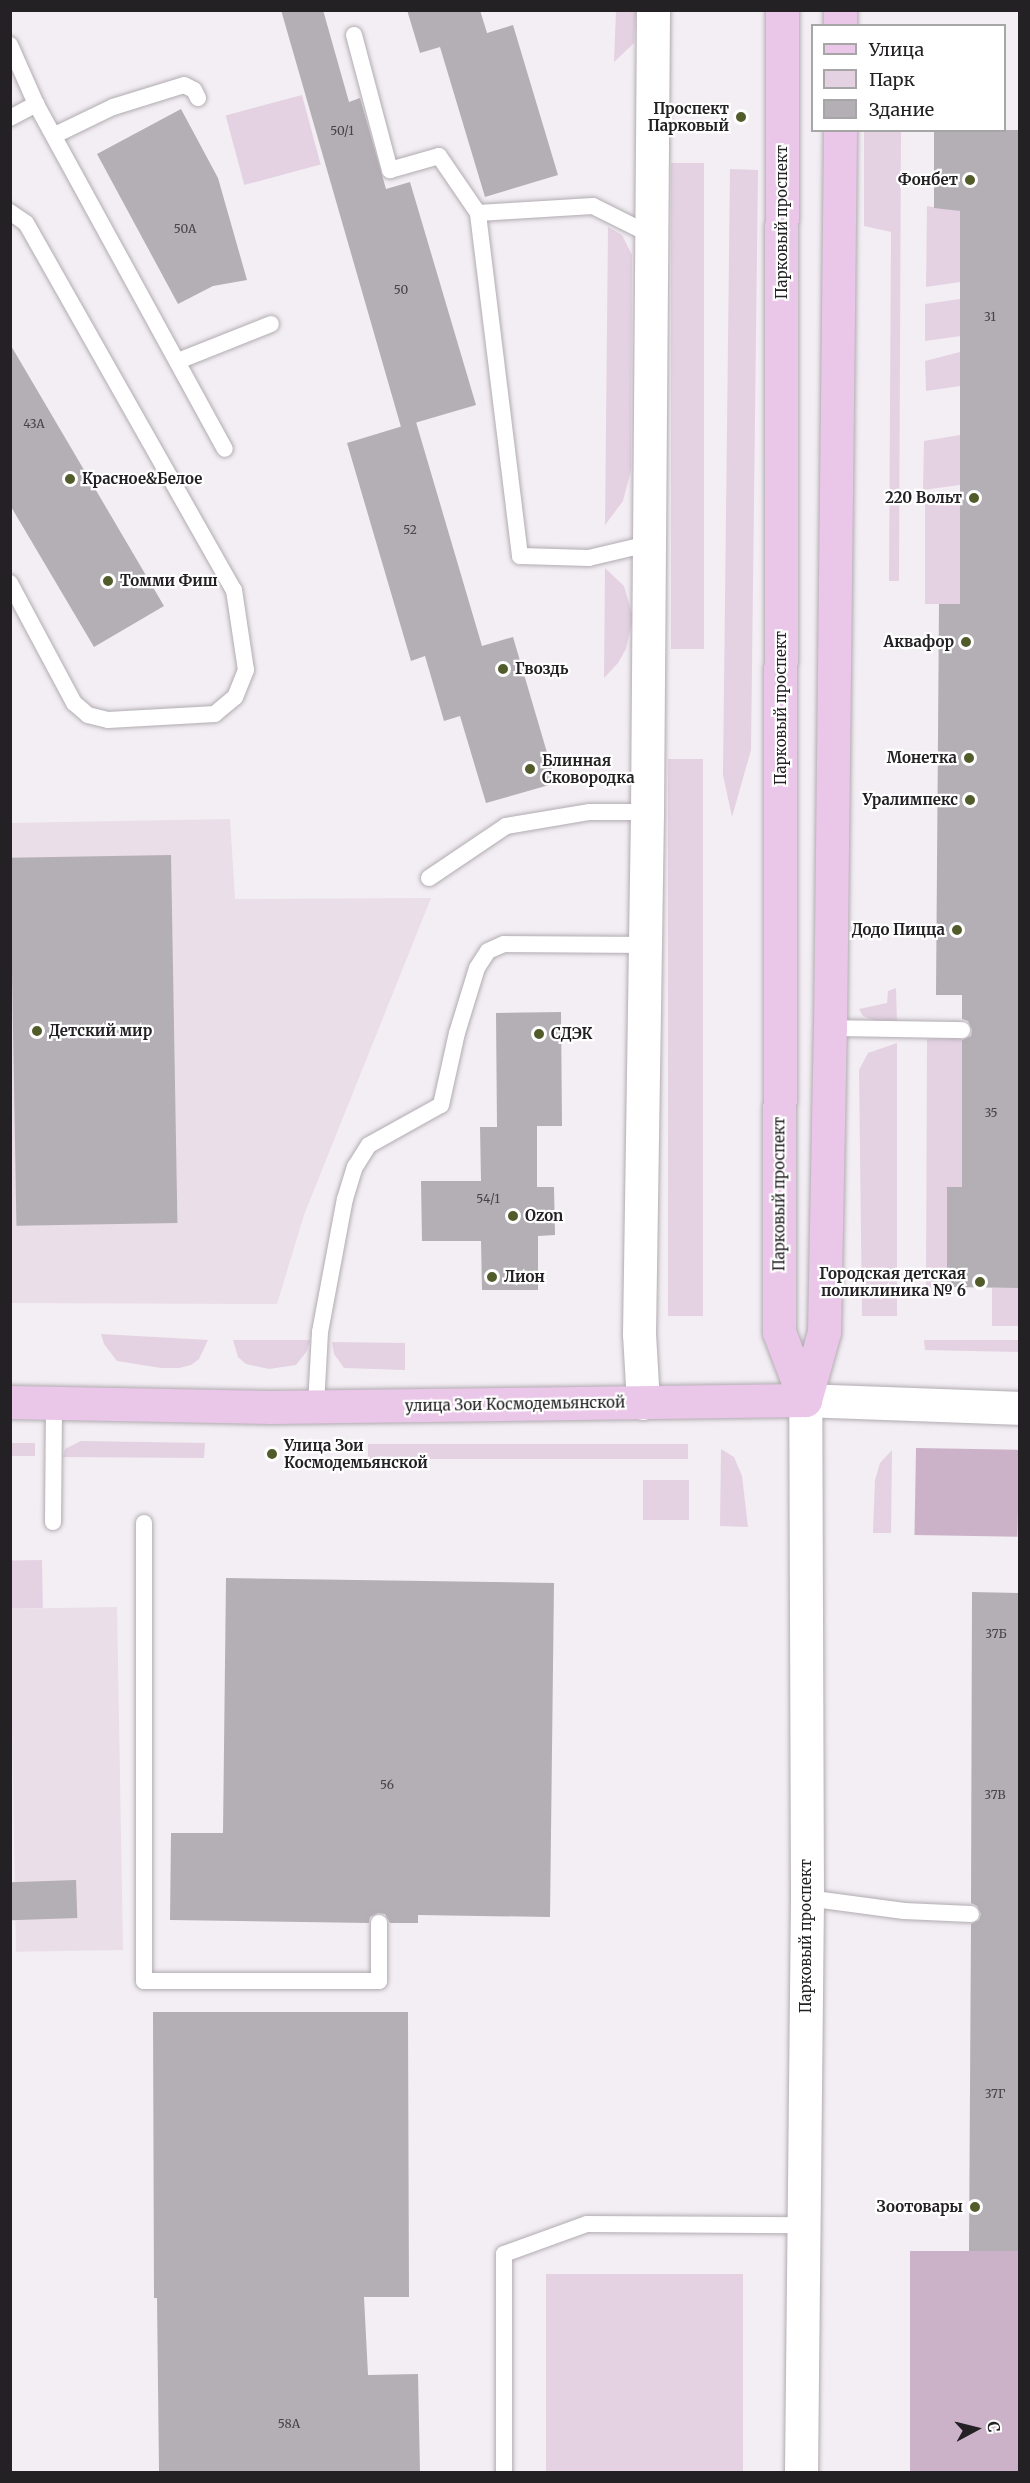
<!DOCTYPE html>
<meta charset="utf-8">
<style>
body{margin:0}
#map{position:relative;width:1030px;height:2483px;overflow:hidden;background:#f3eef3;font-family:Merriweather,serif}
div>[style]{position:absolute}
.built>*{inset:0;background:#eadee9;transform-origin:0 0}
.green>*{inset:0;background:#e4d2e3;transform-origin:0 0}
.forest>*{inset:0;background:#cbb2c9;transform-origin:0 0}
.building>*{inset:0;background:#b4afb4;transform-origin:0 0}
.roads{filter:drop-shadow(0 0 2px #b1acb1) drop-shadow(0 0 2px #b1acb1)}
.service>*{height:16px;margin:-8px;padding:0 8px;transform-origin:8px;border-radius:8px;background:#fff}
.minor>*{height:33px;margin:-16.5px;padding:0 16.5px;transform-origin:16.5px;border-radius:16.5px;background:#fff}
.secondary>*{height:33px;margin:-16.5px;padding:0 16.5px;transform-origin:16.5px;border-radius:16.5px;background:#fff}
.primary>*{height:33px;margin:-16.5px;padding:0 16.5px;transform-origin:16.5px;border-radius:16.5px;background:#eac6e8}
.dots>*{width:16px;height:16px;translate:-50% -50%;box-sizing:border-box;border:3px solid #fff;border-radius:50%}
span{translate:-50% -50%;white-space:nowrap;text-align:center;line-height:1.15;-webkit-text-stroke:4.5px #fff;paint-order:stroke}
.number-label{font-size:12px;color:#474447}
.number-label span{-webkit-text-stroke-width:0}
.poi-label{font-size:15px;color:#232123;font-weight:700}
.right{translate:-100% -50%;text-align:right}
.left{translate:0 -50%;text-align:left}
.street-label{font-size:15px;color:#232123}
.frame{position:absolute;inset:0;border:12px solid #232123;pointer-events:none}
.legend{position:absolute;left:811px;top:24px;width:195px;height:108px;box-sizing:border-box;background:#fff;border:2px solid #a7a6a7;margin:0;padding:8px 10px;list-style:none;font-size:18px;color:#232123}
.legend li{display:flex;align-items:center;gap:12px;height:30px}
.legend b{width:30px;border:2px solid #a7a6a7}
.north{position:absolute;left:946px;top:2399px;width:60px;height:60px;-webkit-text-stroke:4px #fff;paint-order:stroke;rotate:83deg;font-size:16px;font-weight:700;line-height:24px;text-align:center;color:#232123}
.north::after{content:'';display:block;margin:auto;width:21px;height:27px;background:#232123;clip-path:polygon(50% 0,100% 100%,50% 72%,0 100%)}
</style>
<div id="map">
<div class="built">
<div style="clip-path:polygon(230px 819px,235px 899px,431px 898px,304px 1215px,277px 1304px,11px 1303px,10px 823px)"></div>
<div style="left:117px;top:1607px;width:343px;height:107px;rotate:89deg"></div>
</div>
<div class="green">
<div style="clip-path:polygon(616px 11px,636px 11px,634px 43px,614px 62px)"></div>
<div style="left:302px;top:95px;width:72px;height:79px;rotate:75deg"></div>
<div style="clip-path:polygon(864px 131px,901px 131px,899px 581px,889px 581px,891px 232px,864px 226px)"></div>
<div style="left:671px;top:163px;width:33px;height:486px"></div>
<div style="clip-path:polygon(730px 169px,758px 170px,751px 750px,732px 817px,723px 775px)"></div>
<div style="clip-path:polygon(927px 206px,960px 211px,960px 282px,926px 287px)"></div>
<div style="clip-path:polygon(608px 227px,622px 235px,632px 255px,631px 470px,623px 501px,605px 525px)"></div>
<div style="clip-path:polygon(960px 299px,961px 336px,925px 341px,925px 304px)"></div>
<div style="clip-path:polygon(960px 352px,960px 386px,926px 391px,925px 361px)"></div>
<div style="clip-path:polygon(960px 435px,960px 485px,923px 490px,924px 441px)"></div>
<div style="left:960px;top:497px;width:107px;height:35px;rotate:90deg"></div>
<div style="clip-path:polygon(605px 568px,624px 586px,633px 617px,626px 649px,618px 663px,604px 678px)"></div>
<div style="left:668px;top:759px;width:35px;height:557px"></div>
<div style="clip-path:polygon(896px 988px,897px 1023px,878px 1022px,863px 1016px,859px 1009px,887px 1003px,888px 991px)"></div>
<div style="clip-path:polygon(962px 1038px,962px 1187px,947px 1187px,947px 1287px,926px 1287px,927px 1039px)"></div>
<div style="clip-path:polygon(897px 1043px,897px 1316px,862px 1316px,859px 1070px,868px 1053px)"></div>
<div style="left:992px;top:1288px;width:27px;height:38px"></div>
<div style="clip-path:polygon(101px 1334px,208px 1340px,199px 1359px,191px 1365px,179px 1368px,161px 1368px,117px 1361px,104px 1344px)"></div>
<div style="clip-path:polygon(233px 1340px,310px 1340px,307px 1351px,296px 1365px,269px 1369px,246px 1364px,238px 1357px)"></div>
<div style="clip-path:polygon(924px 1340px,1019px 1340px,1019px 1352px,925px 1350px)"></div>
<div style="clip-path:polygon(332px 1342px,405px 1343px,405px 1370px,344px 1368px,334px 1354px)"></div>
<div style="clip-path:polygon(81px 1441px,205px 1443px,204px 1458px,63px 1457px,65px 1449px)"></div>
<div style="left:11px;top:1443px;width:24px;height:13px"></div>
<div style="left:368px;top:1444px;width:320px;height:15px"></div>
<div style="clip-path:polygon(721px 1449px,734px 1457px,742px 1476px,748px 1527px,720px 1526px)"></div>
<div style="clip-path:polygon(892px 1450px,891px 1533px,873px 1533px,875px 1480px,880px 1463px)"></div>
<div style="left:643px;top:1480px;width:46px;height:40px"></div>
<div style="left:42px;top:1560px;width:48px;height:31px;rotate:89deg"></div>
<div style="left:546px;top:2274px;width:197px;height:198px"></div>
</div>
<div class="forest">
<div style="left:916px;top:1448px;width:103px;height:87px;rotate:1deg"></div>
<div style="left:910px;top:2251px;width:109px;height:221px"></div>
</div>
<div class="building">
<div style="clip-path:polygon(281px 10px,323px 10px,349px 102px,360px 98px,386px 189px,410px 182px,476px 405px,401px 427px)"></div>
<div style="clip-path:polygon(407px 10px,480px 10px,487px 33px,513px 25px,558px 175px,485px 197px,440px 47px,420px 53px)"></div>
<div style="clip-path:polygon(181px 109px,218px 178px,247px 280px,213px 286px,178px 304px,97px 154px)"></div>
<div style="clip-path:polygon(934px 130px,1020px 130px,1020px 1288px,947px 1287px,947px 1187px,962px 1187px,962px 1040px,971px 1036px,972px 1030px,968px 1021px,962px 1019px,962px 995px,936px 995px,939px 604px,960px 604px,960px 211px,934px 208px)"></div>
<div style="clip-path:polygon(10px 344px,164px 606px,94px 647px,10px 505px)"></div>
<div style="clip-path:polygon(416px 422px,482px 646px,513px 637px,556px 783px,486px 803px,460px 716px,444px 721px,425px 656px,411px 661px,347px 443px)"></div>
<div style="left:171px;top:855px;width:368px;height:161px;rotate:89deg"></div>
<div style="clip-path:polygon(561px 1012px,562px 1126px,537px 1126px,537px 1187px,554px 1187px,555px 1235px,538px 1236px,538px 1290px,482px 1290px,481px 1241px,422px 1241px,421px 1181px,481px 1181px,480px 1127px,497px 1127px,496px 1013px)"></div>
<div style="clip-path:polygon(226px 1578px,554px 1583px,550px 1917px,418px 1915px,418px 1923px,390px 1923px,385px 1914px,378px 1913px,370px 1917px,369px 1923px,170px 1920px,171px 1833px,223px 1833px)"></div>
<div style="clip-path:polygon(972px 1592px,1020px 1593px,1020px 2251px,969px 2251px,971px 1924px,979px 1920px,981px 1914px,977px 1906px,971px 1903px)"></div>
<div style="left:76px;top:1880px;width:38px;height:66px;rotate:88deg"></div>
<div style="clip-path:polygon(153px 2012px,408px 2012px,409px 2297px,364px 2297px,368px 2375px,418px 2374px,420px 2472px,159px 2472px,157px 2298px,154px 2298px)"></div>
</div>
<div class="roads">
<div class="service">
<div style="left:354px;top:35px;width:140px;rotate:75.1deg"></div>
<div style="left:390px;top:170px;width:51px;rotate:-15.9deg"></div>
<div style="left:439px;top:156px;width:69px;rotate:55.6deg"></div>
<div style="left:10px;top:45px;width:64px;rotate:66.2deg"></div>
<div style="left:36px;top:104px;width:393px;rotate:61.3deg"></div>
<div style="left:10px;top:118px;width:30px;rotate:-28deg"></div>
<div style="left:55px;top:135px;width:64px;rotate:-25.8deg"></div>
<div style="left:113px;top:107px;width:74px;rotate:-17.2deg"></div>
<div style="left:184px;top:85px;width:11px;rotate:27deg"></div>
<div style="left:194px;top:90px;width:9px;rotate:63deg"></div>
<div style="left:10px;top:212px;width:19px;rotate:35deg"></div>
<div style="left:26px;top:223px;width:422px;rotate:60.5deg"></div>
<div style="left:234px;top:590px;width:81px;rotate:81.5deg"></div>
<div style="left:246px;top:670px;width:29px;rotate:112deg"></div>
<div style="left:235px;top:697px;width:26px;rotate:140deg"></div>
<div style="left:215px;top:714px;width:107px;rotate:176.8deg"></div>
<div style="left:108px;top:720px;width:21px;rotate:-166deg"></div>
<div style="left:88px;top:715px;width:18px;rotate:-139deg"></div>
<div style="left:74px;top:703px;width:136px;rotate:-118.1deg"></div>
<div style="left:178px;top:361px;width:100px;rotate:-21.7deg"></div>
<div style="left:648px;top:544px;width:61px;rotate:166.7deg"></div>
<div style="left:589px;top:558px;width:69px;rotate:-178.3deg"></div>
<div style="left:520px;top:556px;width:346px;rotate:-97deg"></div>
<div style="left:478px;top:213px;width:115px;rotate:-3.5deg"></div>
<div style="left:593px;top:206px;width:63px;rotate:26.6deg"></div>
<div style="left:429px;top:878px;width:93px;rotate:-34deg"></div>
<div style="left:506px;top:826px;width:85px;rotate:-9.5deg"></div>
<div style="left:590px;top:812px;width:57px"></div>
<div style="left:830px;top:1028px;width:132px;rotate:0.9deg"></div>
<div style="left:316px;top:1406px;width:74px;rotate:-86.9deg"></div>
<div style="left:320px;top:1332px;width:135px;rotate:-79.4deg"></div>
<div style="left:345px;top:1199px;width:34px;rotate:-73deg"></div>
<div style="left:355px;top:1167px;width:26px;rotate:-58deg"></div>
<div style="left:369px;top:1145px;width:82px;rotate:-29.1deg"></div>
<div style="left:441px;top:1105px;width:74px;rotate:-77.5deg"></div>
<div style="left:457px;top:1033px;width:68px;rotate:-72.9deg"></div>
<div style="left:477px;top:968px;width:20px;rotate:-57deg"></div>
<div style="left:488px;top:951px;width:17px;rotate:-24deg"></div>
<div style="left:504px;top:944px;width:141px;rotate:0.4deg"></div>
<div style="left:53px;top:1522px;width:120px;rotate:-89.5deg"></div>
<div style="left:144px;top:1523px;width:458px;rotate:90deg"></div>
<div style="left:144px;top:1981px;width:235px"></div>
<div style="left:379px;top:1981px;width:58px;rotate:-90deg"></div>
<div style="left:807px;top:1898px;width:98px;rotate:7.6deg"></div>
<div style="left:904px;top:1911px;width:67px;rotate:2.6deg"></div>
<div style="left:504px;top:2472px;width:218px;rotate:-90deg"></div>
<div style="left:504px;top:2254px;width:88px;rotate:-19.9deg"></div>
<div style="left:587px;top:2224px;width:218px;rotate:0.3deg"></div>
</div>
<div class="minor">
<div style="left:643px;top:1403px;width:69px;rotate:-93.3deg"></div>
<div style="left:639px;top:1334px;width:522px;rotate:-89.12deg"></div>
<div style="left:647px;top:812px;width:802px;rotate:-89.57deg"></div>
<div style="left:801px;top:2472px;width:574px;rotate:-89.4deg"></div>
<div style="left:807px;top:1898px;width:498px;rotate:-90.2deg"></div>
</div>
<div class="secondary">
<div style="left:805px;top:1400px;width:215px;rotate:2.1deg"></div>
</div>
<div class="primary">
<div style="left:782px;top:10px;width:1322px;rotate:90.13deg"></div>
<div style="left:779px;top:1332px;width:73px;rotate:69.1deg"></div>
<div style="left:840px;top:10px;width:16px;rotate:90deg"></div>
<div style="left:805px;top:1400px;width:71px;rotate:-74.4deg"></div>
<div style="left:824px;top:1332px;width:304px;rotate:-88.9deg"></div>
<div style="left:830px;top:1028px;width:898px;rotate:-89.36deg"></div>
<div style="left:10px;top:1402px;width:261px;rotate:1.1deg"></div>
<div style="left:271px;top:1407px;width:534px;rotate:-0.75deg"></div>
</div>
</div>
<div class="dots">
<div style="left:741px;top:117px;background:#525c2b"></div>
<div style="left:970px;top:180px;background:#525c2b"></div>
<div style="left:70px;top:479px;background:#525c2b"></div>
<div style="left:974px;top:498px;background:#525c2b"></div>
<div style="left:108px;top:581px;background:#525c2b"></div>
<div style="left:966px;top:642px;background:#525c2b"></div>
<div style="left:503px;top:669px;background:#525c2b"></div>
<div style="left:969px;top:758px;background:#525c2b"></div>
<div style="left:530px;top:769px;background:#525c2b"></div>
<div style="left:970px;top:800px;background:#525c2b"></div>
<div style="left:957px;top:930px;background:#525c2b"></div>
<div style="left:37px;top:1031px;background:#525c2b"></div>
<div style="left:539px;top:1034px;background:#525c2b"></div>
<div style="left:513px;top:1216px;background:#525c2b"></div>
<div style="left:492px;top:1277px;background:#525c2b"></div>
<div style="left:980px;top:1282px;background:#525c2b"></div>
<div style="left:272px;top:1454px;background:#525c2b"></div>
<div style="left:975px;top:2207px;background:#525c2b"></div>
</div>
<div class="number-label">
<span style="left:342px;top:131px">50/1</span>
<span style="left:185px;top:229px">50А</span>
<span style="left:401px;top:290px">50</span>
<span style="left:990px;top:317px">31</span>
<span style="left:34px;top:424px">43А</span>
<span style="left:410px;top:530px">52</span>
<span style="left:991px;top:1113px">35</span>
<span style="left:488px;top:1199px">54/1</span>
<span style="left:996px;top:1634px">37Б</span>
<span style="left:387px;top:1785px">56</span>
<span style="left:995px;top:1795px">37В</span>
<span style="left:995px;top:2094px">37Г</span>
<span style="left:289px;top:2424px">58А</span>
</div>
<div class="poi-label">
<span class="right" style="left:729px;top:117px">Проспект<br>Парковый</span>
<span class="right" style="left:958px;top:180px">Фонбет</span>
<span class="left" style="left:82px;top:479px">Красное&amp;Белое</span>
<span class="right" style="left:962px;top:498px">220 Вольт</span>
<span class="left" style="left:120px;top:581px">Томми Фиш</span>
<span class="right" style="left:954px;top:642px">Аквафор</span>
<span class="left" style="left:515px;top:669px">Гвоздь</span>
<span class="right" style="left:957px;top:758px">Монетка</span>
<span class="left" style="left:542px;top:769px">Блинная<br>Сковородка</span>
<span class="right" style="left:958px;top:800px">Уралимпекс</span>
<span class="right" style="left:945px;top:930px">Додо Пицца</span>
<span class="left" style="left:49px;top:1031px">Детский мир</span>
<span class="left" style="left:551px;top:1034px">СДЭК</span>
<span class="left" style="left:525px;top:1216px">Ozon</span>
<span class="right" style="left:966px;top:1282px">Городская детская<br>поликлиника № 6</span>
<span class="left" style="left:504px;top:1277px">Лион</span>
<span class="left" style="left:284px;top:1454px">Улица Зои<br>Космодемьянской</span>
<span class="right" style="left:963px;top:2207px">Зоотовары</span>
</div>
<div class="street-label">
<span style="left:782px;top:222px;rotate:-90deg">Парковый проспект</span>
<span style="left:781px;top:708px;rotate:-90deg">Парковый проспект</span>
<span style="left:779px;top:1194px;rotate:-90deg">Парковый проспект</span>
<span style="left:515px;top:1404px;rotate:-1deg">улица Зои Космодемьянской</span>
<span style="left:806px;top:1936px;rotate:-90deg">Парковый проспект</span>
</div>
<div class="frame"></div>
<ul class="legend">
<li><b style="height:8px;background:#eac6e8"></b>Улица</li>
<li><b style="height:16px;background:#e4d2e3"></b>Парк</li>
<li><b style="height:16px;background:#b4afb4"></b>Здание</li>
</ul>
<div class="north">С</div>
</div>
